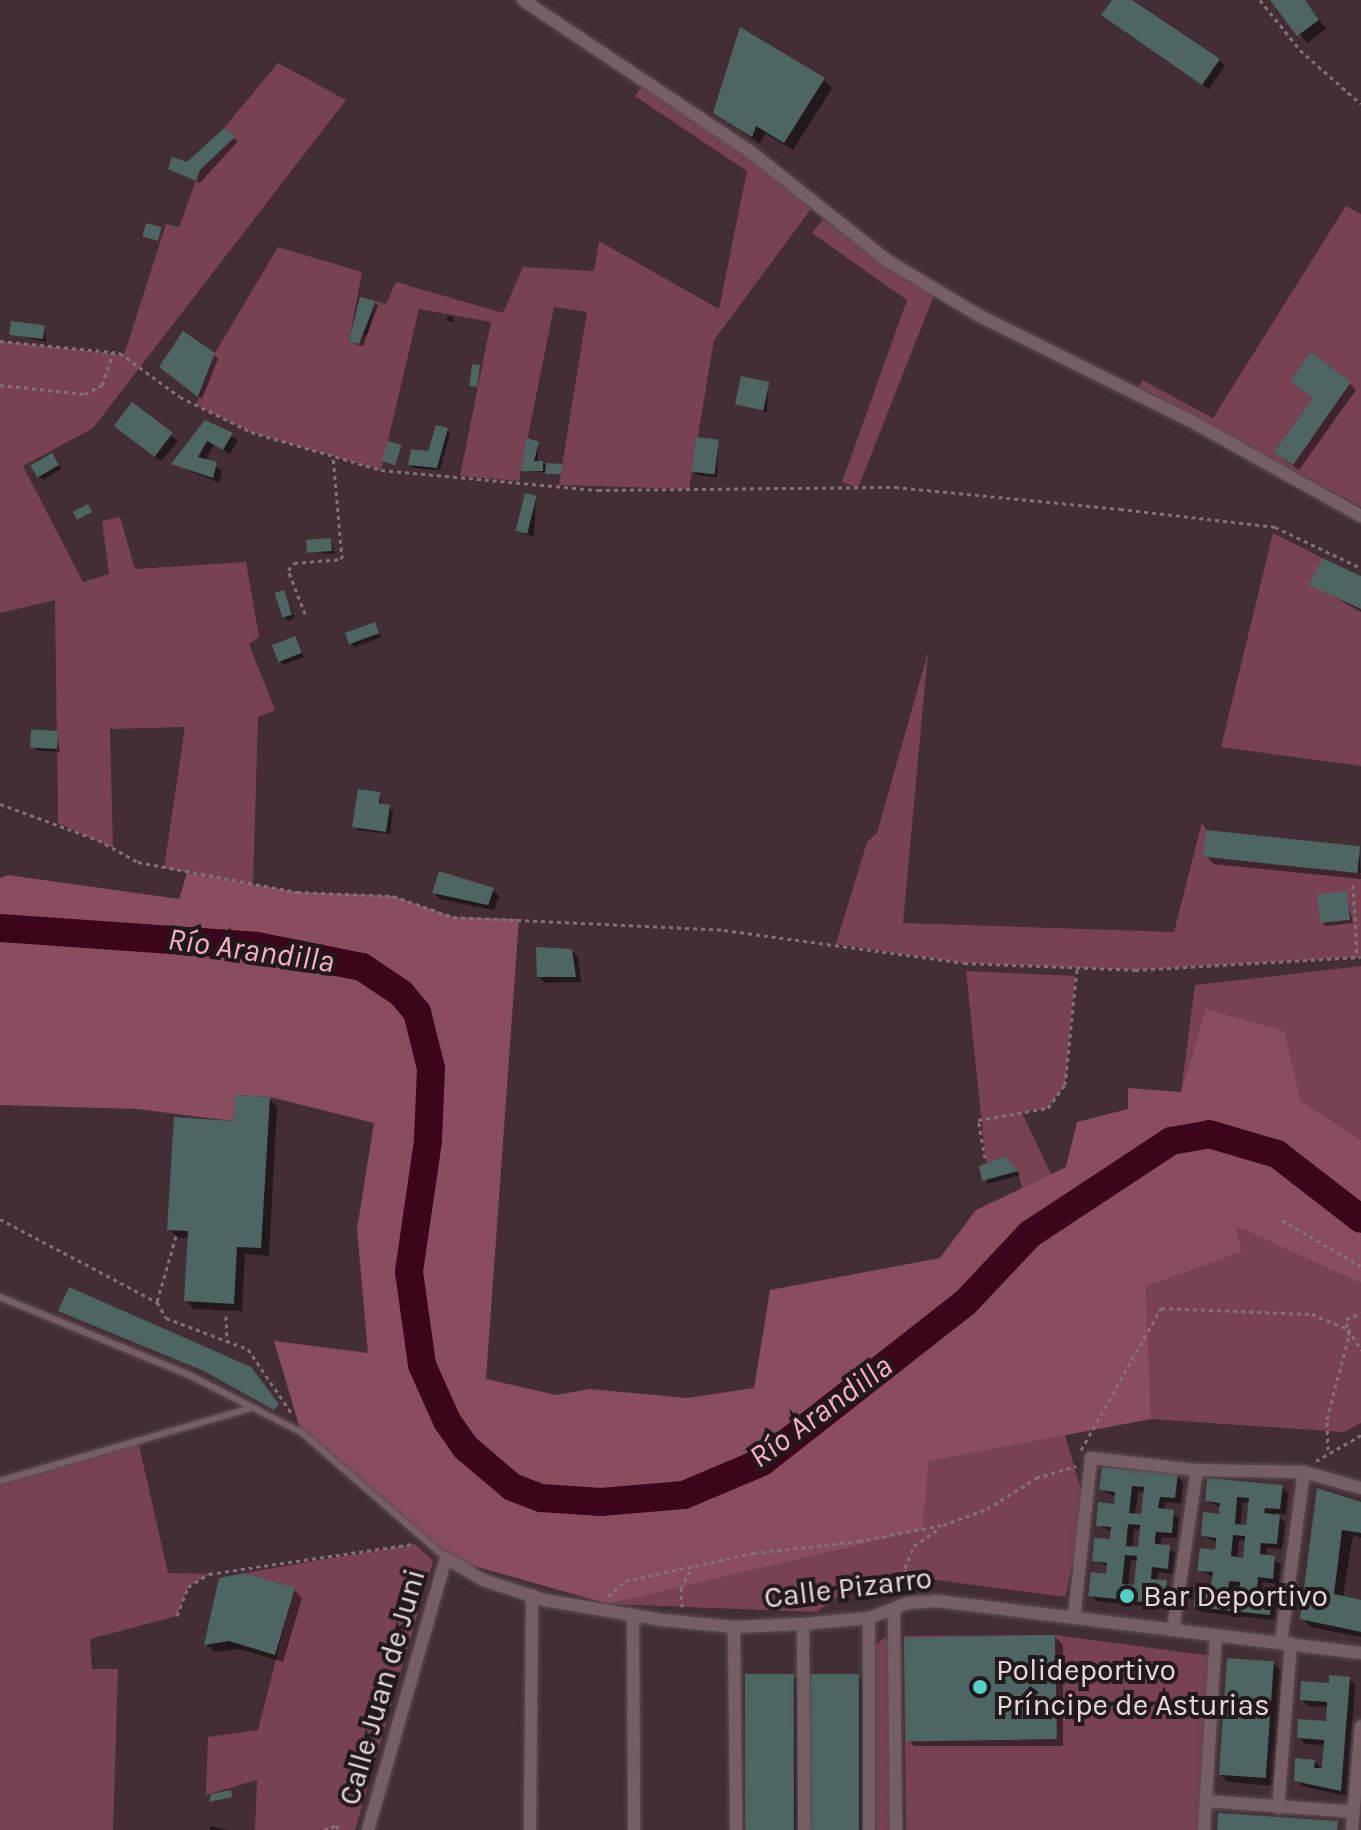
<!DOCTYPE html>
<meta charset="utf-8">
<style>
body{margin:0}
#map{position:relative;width:1361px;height:1830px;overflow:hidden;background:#422e34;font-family:Karla,sans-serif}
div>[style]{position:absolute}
.green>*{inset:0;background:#784253}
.forest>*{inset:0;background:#8a4d60}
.shadow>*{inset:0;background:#0007}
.river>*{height:28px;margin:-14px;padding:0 14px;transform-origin:14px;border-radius:14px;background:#3b051c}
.building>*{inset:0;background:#4d6663;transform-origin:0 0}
.path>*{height:3px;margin-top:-1.5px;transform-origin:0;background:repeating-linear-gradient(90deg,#827176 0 4px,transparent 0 8px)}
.roads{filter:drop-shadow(0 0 2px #5d4c51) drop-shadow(0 0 2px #5d4c51)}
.lane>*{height:6px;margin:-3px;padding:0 3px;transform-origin:3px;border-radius:3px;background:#755f65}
.street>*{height:12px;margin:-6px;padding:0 6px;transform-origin:6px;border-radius:6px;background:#755f65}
.dots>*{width:22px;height:22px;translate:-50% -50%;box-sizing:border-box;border:4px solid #22191c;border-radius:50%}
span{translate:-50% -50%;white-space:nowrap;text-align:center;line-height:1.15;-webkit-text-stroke:8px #22191c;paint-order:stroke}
.street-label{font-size:30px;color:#e5d8db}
.poi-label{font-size:30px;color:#e5d8db}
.left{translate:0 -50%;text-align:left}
.water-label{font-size:32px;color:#f9aec3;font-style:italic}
</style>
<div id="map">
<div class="green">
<div style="clip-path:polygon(278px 63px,346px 100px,93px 428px,23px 466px,83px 582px,109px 574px,102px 521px,120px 517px,135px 569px,246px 562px,259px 637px,249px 644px,275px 710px,258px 717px,253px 885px,164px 868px,185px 727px,110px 729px,113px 848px,58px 823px,55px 600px,0 613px,0 341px,124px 355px,166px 224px,179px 227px,200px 170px,236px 136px,224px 128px)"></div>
<div style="clip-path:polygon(641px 87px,751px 158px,811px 209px,714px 340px,689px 489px,559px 485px,587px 312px,554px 307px,519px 481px,460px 476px,491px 322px,419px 309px,381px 470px,251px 432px,196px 405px,215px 353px,278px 247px,362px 272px,349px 341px,359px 344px,362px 334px,367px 335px,376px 301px,386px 304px,396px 282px,503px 313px,523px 267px,594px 271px,599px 241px,719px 309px,747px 171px,635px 96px)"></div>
<div style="clip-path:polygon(evenodd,1346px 206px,1361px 214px,1361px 507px,1139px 387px,1142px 380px,1213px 418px,1346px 206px,1311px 352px,1351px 382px,1292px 465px,1274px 452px,1313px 398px,1290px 381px,1311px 352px)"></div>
<div style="clip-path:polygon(823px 219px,886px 266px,936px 290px,858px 488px,842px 482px,907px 300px,812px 233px)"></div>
<div style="clip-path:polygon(1273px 533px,1322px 558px,1310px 585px,1361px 609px,1361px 766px,1221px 747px)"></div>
<div style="clip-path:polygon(928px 652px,903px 923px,1174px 932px,1202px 822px,1206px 830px,1204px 857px,1361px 873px,1361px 957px,1135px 970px,964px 963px,836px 944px,867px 842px,877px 833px)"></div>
<div style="clip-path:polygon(1361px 966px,1361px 1140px,1301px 1101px,1283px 1031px,1206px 1010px,1181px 1092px,1195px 985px)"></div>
<div style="clip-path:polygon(966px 971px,1075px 976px,1065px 1085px,1048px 1108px,1022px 1113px,1051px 1174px,1022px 1188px,1018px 1171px,1005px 1156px,986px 1163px)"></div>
<div style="clip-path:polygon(1236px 1225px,1361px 1281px,1361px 1423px,1344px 1432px,1151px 1419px,1146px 1285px,1242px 1252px)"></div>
<div style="clip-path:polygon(1065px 1435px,1086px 1507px,1065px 1597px,890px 1574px,856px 1582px,817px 1612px,608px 1604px,921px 1530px,929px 1461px)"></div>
<div style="clip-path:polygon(138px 1441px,168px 1573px,209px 1574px,188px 1587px,177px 1616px,90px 1639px,92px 1669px,118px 1669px,113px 1830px,0 1830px,0 1481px)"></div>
<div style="clip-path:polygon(415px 1544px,433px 1561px,355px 1830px,255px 1830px,257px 1780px,206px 1795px,208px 1737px,258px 1730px,294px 1588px,244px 1573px)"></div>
<div style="clip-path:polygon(1055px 1635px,1212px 1656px,1198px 1830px,906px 1830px,904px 1636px)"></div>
<div style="clip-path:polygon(884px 1638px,890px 1644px,890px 1830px,876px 1830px,876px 1645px)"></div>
</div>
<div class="forest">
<div style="clip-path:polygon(187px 873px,297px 892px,393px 896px,453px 917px,519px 919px,486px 1379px,556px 1395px,590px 1389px,687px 1398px,754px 1388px,770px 1290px,940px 1258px,976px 1210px,1066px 1167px,1077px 1122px,1128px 1109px,1128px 1088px,1181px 1092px,1206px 1009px,1284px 1031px,1301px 1101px,1361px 1140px,1361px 1283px,1236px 1226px,1242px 1252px,1146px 1286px,1151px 1419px,929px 1461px,922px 1530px,608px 1604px,446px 1558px,301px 1432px,274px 1341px,368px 1353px,357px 1229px,374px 1123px,270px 1097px,235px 1095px,233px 1121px,137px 1109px,0 1105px,0 878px,8px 875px,179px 899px)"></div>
</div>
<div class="shadow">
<div style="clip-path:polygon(1114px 0,1129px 0,1219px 60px,1225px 66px,1209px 89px,1110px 21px)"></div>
<div style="clip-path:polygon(1273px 0,1305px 0,1326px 29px,1307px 43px)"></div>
<div style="clip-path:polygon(823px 79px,832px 88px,793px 150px,765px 133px,760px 144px,715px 112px)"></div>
<div style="clip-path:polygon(224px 131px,238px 141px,200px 183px,170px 169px,188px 164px)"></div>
<div style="clip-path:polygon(375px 302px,378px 306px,363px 346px,355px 344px,351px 340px)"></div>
<div style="clip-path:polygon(447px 316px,453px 317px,454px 322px,447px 321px)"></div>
<div style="clip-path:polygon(44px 327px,46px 342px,11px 334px)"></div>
<div style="clip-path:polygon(214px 355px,218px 359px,202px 399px,165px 371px)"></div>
<div style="clip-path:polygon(768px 384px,767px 412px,737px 403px)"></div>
<div style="clip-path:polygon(1350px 384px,1356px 390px,1299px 470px,1283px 458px,1277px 452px)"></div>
<div style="clip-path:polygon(132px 405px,178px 441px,161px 461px,123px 432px)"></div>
<div style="clip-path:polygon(205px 422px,238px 440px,230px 454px,214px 445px,205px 461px,222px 470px,219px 483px,174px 464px)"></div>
<div style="clip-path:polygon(447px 430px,450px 433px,440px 470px,413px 468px,410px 464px,429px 453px)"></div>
<div style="clip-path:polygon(718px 442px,717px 477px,697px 475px,693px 471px)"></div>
<div style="clip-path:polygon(538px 444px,538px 463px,562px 466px,562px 474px,523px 470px)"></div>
<div style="clip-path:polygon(56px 459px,61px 469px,43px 480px,39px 476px)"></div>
<div style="clip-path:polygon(536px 498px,534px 536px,524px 534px,521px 530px)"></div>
<div style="clip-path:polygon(331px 540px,335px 554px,309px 552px)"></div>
<div style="clip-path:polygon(1361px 578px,1361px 612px,1312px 584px)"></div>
<div style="clip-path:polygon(283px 592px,295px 618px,288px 621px,284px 617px)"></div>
<div style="clip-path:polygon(374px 624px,381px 637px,355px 647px,351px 644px)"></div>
<div style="clip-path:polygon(295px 639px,304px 657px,284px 665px,280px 661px)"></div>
<div style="clip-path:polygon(57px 733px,60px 752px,35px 750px)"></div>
<div style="clip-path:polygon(379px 794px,382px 805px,393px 810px,390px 834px,358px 830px,355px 826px)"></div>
<div style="clip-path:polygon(1359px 848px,1361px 879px,1214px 864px,1206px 856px)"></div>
<div style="clip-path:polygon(493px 890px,499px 896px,494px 910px,440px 899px,434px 893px)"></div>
<div style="clip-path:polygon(1346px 894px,1353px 923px,1326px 926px,1322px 922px)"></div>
<div style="clip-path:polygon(572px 951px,578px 957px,581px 982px,545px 983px,539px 977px)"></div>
<div style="clip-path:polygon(269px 1099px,277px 1107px,269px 1256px,245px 1254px,242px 1311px,194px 1309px,186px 1300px,189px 1238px,178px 1238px,169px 1229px,235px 1123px)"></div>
<div style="clip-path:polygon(1004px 1158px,1020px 1175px,988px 1184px,981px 1167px)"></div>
<div style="clip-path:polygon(evenodd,1177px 1476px,1183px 1482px,1181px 1503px,1165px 1502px,1164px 1511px,1179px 1518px,1177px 1538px,1162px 1537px,1160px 1546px,1176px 1553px,1173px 1574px,1158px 1572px,1157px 1581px,1172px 1588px,1170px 1609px,1097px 1601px,1091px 1595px,1108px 1576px,1109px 1567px,1094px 1560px,1112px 1541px,1113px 1532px,1098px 1525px,1115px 1506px,1116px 1497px,1101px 1490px,1177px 1476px,1138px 1491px,1145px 1492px,1143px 1516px,1135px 1516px,1138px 1491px,1177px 1476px,1134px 1529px,1141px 1530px,1140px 1549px,1132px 1548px,1134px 1529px,1177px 1476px,1131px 1560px,1138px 1561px,1136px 1587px,1128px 1586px,1131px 1560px)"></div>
<div style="clip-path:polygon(evenodd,1282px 1487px,1288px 1493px,1286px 1514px,1275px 1513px,1285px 1523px,1282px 1549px,1267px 1548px,1266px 1557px,1281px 1564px,1279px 1584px,1263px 1582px,1262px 1592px,1277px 1599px,1275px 1620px,1202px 1612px,1196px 1606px,1213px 1587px,1214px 1577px,1199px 1570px,1217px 1552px,1218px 1543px,1203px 1536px,1222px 1508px,1207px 1501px,1282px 1487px,1243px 1502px,1250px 1503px,1248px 1527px,1240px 1527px,1243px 1502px,1282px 1487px,1239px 1540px,1247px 1541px,1245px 1560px,1237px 1559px,1239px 1540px,1282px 1487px,1234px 1586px,1242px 1587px,1241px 1596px,1233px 1595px,1234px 1586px)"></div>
<div style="clip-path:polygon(1319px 1491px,1361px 1504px,1361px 1538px,1353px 1535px,1343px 1598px,1361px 1602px,1361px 1637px,1311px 1627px,1303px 1619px)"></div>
<div style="clip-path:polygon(293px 1589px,302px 1598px,283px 1662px,239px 1649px,215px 1652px,206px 1644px)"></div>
<div style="clip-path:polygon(1055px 1637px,1063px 1645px,1063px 1746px,914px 1746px,906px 1738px)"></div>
<div style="clip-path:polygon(1273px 1663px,1282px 1672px,1273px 1786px,1228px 1782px,1220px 1774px)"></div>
<div style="clip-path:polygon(794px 1676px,802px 1685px,802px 1830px,747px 1830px)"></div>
<div style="clip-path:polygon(858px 1676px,866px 1684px,867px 1830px,812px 1830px)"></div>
<div style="clip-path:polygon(1349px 1679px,1355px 1685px,1347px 1796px,1302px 1786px,1296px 1780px,1314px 1761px,1324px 1770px,1326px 1745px,1305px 1744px,1299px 1738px,1328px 1723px,1329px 1707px,1308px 1706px,1302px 1699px)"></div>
<div style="clip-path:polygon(210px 1826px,227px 1830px,210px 1830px)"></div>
</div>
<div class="river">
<div style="left:0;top:928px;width:258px;rotate:4deg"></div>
<div style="left:257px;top:946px;width:107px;rotate:11.3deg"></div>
<div style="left:362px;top:967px;width:47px;rotate:33.7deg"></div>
<div style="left:401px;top:993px;width:25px;rotate:50deg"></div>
<div style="left:417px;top:1012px;width:58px;rotate:76deg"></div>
<div style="left:431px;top:1068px;width:73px;rotate:92.4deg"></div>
<div style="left:428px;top:1141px;width:132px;rotate:98.3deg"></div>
<div style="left:409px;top:1272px;width:94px;rotate:82deg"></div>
<div style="left:422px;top:1365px;width:61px;rotate:65.9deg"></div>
<div style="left:447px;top:1421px;width:32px;rotate:55deg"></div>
<div style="left:465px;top:1447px;width:62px;rotate:40.4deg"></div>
<div style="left:512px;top:1487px;width:31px;rotate:21deg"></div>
<div style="left:541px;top:1498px;width:60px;rotate:3.8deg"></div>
<div style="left:601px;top:1502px;width:83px;rotate:-4.8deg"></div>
<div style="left:684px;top:1495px;width:85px;rotate:-22.9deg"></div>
<div style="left:762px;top:1462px;width:258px;rotate:-38.1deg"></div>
<div style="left:965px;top:1303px;width:95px;rotate:-46.7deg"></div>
<div style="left:1030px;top:1234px;width:169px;rotate:-33.4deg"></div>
<div style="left:1171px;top:1141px;width:39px;rotate:-10deg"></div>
<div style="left:1209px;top:1134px;width:71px;rotate:16.4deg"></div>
<div style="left:1277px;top:1154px;width:106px;rotate:37.7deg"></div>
</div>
<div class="building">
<div style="clip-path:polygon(1112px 0,1132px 0,1220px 59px,1202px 85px,1101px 15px)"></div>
<div style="clip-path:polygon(1270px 0,1305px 0,1319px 20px,1297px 36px)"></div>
<div style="clip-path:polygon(740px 27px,825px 78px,784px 143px,756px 126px,752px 137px,713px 113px)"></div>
<div style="clip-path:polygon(224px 128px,236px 136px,200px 170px,196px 181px,168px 169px,172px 157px,187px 162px)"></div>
<div style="left:146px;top:223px;width:16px;height:14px;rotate:15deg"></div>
<div style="clip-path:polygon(360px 297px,376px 301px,359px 344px,349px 341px)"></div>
<div style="left:11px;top:321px;width:34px;height:14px;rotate:7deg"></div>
<div style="clip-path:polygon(183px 331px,215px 353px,198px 397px,159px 367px)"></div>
<div style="clip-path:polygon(1311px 352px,1351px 382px,1293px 465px,1274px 452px,1313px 398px,1290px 381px)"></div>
<div style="left:472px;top:364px;width:8px;height:22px;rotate:7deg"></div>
<div style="left:741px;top:376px;width:29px;height:29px;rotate:12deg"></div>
<div style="left:132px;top:402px;width:51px;height:30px;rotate:37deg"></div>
<div style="clip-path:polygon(205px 420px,233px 433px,223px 450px,207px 441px,198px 457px,217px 462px,213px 478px,171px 464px)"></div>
<div style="clip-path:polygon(436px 425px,448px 428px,437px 468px,408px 465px,411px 449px,428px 451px)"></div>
<div style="left:696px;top:437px;width:23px;height:35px;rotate:7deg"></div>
<div style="clip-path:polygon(527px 438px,539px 442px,534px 461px,543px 461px,543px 471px,521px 471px)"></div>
<div style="left:388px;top:441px;width:14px;height:21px;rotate:17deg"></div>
<div style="left:52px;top:453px;width:14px;height:25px;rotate:60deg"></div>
<div style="clip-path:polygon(546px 463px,563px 464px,561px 474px,545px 474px)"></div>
<div style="left:525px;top:493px;width:12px;height:39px;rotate:14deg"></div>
<div style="left:88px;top:504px;width:9px;height:17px;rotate:63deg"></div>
<div style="left:331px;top:538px;width:13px;height:25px;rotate:86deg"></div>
<div style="clip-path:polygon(1322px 558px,1361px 576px,1361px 609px,1309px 585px)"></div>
<div style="left:284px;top:590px;width:26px;height:10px;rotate:72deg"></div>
<div style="left:375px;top:622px;width:12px;height:32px;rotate:70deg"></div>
<div style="left:295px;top:636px;width:18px;height:25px;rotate:68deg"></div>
<div style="left:58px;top:731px;width:18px;height:27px;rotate:93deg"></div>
<div style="clip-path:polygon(358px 789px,380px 792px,379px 803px,390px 805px,386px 832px,352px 827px)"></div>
<div style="left:1206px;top:830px;width:155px;height:27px;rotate:6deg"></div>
<div style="clip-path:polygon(439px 871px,494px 888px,488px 905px,432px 893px)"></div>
<div style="left:1347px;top:891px;width:29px;height:30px;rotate:84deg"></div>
<div style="clip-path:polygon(536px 947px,572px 949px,576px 977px,537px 977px)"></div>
<div style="clip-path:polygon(235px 1095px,270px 1097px,261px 1248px,237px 1247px,234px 1304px,184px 1301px,188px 1231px,167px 1230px,174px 1117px,233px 1121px)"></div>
<div style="clip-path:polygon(1005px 1156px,1018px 1171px,982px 1181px,979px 1166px)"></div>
<div style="clip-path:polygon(69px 1287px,251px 1367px,279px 1404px,274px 1410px,204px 1371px,58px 1311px)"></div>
<div style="clip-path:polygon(evenodd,1102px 1467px,1178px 1474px,1175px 1498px,1160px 1497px,1158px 1508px,1174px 1510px,1172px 1533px,1156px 1532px,1155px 1538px,1155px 1544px,1170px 1545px,1168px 1569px,1152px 1567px,1151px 1579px,1167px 1580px,1164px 1604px,1088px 1596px,1091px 1572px,1106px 1574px,1107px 1563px,1092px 1561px,1094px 1538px,1110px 1539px,1111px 1527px,1096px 1526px,1098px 1502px,1114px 1504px,1115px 1492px,1099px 1490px,1102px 1467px,1132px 1486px,1144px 1487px,1141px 1514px,1129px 1513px,1132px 1486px,1102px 1467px,1128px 1524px,1140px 1525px,1138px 1547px,1126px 1546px,1128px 1524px,1102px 1467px,1125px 1555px,1137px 1556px,1134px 1585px,1122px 1584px,1125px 1555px)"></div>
<div style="clip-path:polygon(evenodd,1207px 1478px,1283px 1485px,1280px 1509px,1265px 1508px,1264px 1513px,1280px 1515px,1277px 1544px,1261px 1543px,1260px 1554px,1275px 1556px,1273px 1579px,1258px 1577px,1257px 1589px,1272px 1591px,1270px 1615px,1194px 1607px,1196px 1583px,1211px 1585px,1213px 1572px,1197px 1571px,1200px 1548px,1215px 1550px,1216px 1544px,1216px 1538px,1201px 1536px,1203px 1512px,1219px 1514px,1219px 1509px,1220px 1503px,1205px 1501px,1207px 1478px,1237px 1497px,1249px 1498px,1246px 1525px,1235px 1524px,1237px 1497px,1207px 1478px,1233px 1535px,1245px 1536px,1243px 1558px,1231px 1556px,1233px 1535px,1207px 1478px,1229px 1581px,1240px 1582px,1239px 1594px,1228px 1593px,1229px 1581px)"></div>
<div style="clip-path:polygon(1317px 1488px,1361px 1502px,1361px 1533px,1342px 1530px,1334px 1594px,1361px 1600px,1361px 1632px,1300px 1619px)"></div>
<div style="clip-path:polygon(244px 1573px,295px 1588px,275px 1655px,229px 1641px,204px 1645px,219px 1578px)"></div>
<div style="left:1055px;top:1635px;width:104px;height:151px;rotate:89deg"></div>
<div style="left:1227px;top:1658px;width:47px;height:117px;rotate:4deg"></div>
<div style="left:794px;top:1674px;width:156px;height:49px;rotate:90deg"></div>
<div style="left:810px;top:1674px;width:49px;height:156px"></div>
<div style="clip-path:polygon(1329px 1675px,1350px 1677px,1341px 1791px,1294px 1781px,1295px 1758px,1315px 1760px,1314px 1768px,1322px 1768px,1324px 1740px,1297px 1738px,1298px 1719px,1326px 1721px,1327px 1702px,1300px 1700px,1301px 1681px,1329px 1683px)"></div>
<div style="clip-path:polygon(231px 1790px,232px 1797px,209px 1802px,211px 1794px)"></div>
<div style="clip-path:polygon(1218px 1813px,1338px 1821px,1337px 1830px,1217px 1830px)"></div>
</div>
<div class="path">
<div style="left:1260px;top:0;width:64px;rotate:51.3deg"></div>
<div style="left:1300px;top:50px;width:81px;rotate:41.5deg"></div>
<div style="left:0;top:341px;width:121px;rotate:5.7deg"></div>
<div style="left:120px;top:353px;width:74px;rotate:36.3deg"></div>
<div style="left:180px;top:397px;width:79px;rotate:26.2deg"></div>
<div style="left:251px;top:432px;width:135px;rotate:16.3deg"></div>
<div style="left:381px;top:470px;width:218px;rotate:5.3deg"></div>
<div style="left:598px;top:490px;width:297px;rotate:-0.6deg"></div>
<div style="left:895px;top:487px;width:226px;rotate:5.6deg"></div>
<div style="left:1120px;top:509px;width:156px;rotate:6.6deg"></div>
<div style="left:1275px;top:527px;width:95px;rotate:25.5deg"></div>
<div style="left:0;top:385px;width:85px;rotate:6deg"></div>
<div style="left:85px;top:394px;width:19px;rotate:-28deg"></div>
<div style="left:102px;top:385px;width:34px;rotate:-71deg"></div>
<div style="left:305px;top:614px;width:47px;rotate:-111.1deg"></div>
<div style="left:288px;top:570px;width:9px;rotate:-49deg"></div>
<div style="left:294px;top:563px;width:48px;rotate:-4.8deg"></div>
<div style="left:342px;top:559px;width:102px;rotate:-95deg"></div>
<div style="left:0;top:804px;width:104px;rotate:20.2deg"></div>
<div style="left:98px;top:840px;width:46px;rotate:28.8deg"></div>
<div style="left:138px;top:862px;width:162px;rotate:10.7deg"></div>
<div style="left:297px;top:892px;width:96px;rotate:2.4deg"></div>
<div style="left:393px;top:896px;width:64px;rotate:19.3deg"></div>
<div style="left:453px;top:917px;width:271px;rotate:2.7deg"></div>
<div style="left:724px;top:930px;width:242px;rotate:7.8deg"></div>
<div style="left:964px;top:963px;width:171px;rotate:2.3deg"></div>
<div style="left:1135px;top:970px;width:226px;rotate:-3.3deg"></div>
<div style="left:1353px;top:885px;width:72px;rotate:86.8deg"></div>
<div style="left:985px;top:1158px;width:39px;rotate:-100deg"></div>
<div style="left:978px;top:1120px;width:71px;rotate:-9.7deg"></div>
<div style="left:1048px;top:1108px;width:29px;rotate:-54deg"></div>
<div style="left:1065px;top:1085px;width:118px;rotate:-84.1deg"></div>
<div style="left:0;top:1219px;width:178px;rotate:27.9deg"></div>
<div style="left:1282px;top:1220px;width:91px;rotate:30.2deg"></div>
<div style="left:176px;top:1236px;width:69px;rotate:106.1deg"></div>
<div style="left:157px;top:1302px;width:18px;rotate:61deg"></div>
<div style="left:166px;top:1318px;width:88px;rotate:20.7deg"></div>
<div style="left:248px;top:1349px;width:78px;rotate:55.9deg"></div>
<div style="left:226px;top:1316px;width:25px;rotate:88deg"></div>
<div style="left:1081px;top:1450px;width:163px;rotate:-60.6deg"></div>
<div style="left:1161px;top:1308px;width:151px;rotate:2.3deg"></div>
<div style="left:1312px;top:1314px;width:39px;rotate:23deg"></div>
<div style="left:1348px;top:1329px;width:25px;rotate:58deg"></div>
<div style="left:1328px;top:1450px;width:31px;rotate:-92deg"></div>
<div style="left:1327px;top:1419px;width:87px;rotate:-75.3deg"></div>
<div style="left:1349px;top:1335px;width:16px;rotate:-101deg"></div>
<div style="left:1346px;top:1319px;width:16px;rotate:-22deg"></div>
<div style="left:1316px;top:1461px;width:52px;rotate:-30deg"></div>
<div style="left:907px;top:1589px;width:21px;rotate:-95deg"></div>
<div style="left:905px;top:1568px;width:24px;rotate:-68deg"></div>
<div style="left:914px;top:1546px;width:32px;rotate:-35deg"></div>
<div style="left:608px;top:1596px;width:23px;rotate:-41deg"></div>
<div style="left:625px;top:1581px;width:131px;rotate:-12.3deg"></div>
<div style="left:753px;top:1553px;width:107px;rotate:-6.5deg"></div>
<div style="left:859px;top:1541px;width:86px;rotate:-10.8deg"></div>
<div style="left:943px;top:1525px;width:47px;rotate:-20deg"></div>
<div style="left:987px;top:1509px;width:58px;rotate:-32.3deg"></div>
<div style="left:1036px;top:1478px;width:42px;rotate:-16.7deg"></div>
<div style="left:682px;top:1607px;width:18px;rotate:-93deg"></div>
<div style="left:681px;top:1589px;width:25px;rotate:-64deg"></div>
<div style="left:177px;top:1616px;width:31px;rotate:-69deg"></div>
<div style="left:188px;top:1587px;width:25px;rotate:-32deg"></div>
<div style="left:209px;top:1574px;width:206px;rotate:-8.4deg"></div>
<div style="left:324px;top:1830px;width:14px;rotate:-21deg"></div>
<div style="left:337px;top:1825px;width:5px;rotate:79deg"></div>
</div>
<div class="roads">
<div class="lane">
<div style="left:0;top:1297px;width:202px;rotate:22.4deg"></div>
<div style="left:187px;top:1374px;width:128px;rotate:27deg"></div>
<div style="left:301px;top:1432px;width:192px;rotate:41deg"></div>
<div style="left:0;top:1481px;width:261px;rotate:-16.2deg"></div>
</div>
<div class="street">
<div style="left:523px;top:0;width:275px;rotate:33.7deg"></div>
<div style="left:752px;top:153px;width:174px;rotate:38.5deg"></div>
<div style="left:888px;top:261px;width:107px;rotate:30.9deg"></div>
<div style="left:980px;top:316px;width:233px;rotate:26.5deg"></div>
<div style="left:1189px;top:420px;width:197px;rotate:29.2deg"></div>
<div style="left:894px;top:1610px;width:220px;rotate:89.5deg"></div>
<div style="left:633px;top:1616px;width:214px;rotate:89.7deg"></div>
<div style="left:1074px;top:1618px;width:161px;rotate:-83.9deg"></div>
<div style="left:1091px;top:1458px;width:107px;rotate:6.5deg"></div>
<div style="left:1197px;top:1470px;width:107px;rotate:1.1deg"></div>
<div style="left:1304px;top:1472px;width:59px;rotate:15.7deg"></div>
<div style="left:803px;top:1624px;width:206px;rotate:89.7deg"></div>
<div style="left:734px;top:1627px;width:203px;rotate:89.4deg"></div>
<div style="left:1173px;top:1630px;width:162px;rotate:-81.5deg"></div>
<div style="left:1281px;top:1642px;width:172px;rotate:-82.3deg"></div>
<div style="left:1205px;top:1801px;width:149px;rotate:4.2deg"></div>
<div style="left:1278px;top:1808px;width:165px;rotate:-85.5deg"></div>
<div style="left:368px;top:1830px;width:283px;rotate:-74deg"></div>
<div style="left:446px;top:1558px;width:43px;rotate:30.7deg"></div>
<div style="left:483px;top:1580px;width:64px;rotate:18.2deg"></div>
<div style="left:544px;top:1600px;width:120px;rotate:9.6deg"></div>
<div style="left:662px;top:1620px;width:72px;rotate:5.6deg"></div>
<div style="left:734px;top:1627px;width:69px;rotate:-2.5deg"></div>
<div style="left:803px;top:1624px;width:66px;rotate:-5.2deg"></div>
<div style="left:869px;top:1618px;width:42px;rotate:-21deg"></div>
<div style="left:908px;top:1603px;width:29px;rotate:-4deg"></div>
<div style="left:937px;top:1601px;width:427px;rotate:7deg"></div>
<div style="left:530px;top:1830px;width:235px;rotate:-89.5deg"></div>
<div style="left:869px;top:1830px;width:212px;rotate:-90deg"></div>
<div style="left:1204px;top:1830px;width:195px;rotate:-86.5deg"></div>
<div style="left:1352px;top:1830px;width:104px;rotate:-85.1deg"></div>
</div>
</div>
<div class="dots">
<div style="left:1127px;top:1596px;background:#55cec6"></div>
<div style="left:980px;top:1687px;background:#55cec6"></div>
</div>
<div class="street-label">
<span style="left:848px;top:1588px;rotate:-7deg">Calle Pizarro</span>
<span style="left:382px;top:1687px;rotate:-74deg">Calle Juan de Juni</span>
</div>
<div class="poi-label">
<span class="left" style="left:1143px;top:1596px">Bar Deportivo</span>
<span class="left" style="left:996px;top:1687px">Polideportivo<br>Príncipe de Asturias</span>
</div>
<div class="water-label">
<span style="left:251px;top:951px;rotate:8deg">Río Arandilla</span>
<span style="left:821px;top:1412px;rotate:-36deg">Río Arandilla</span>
</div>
</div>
